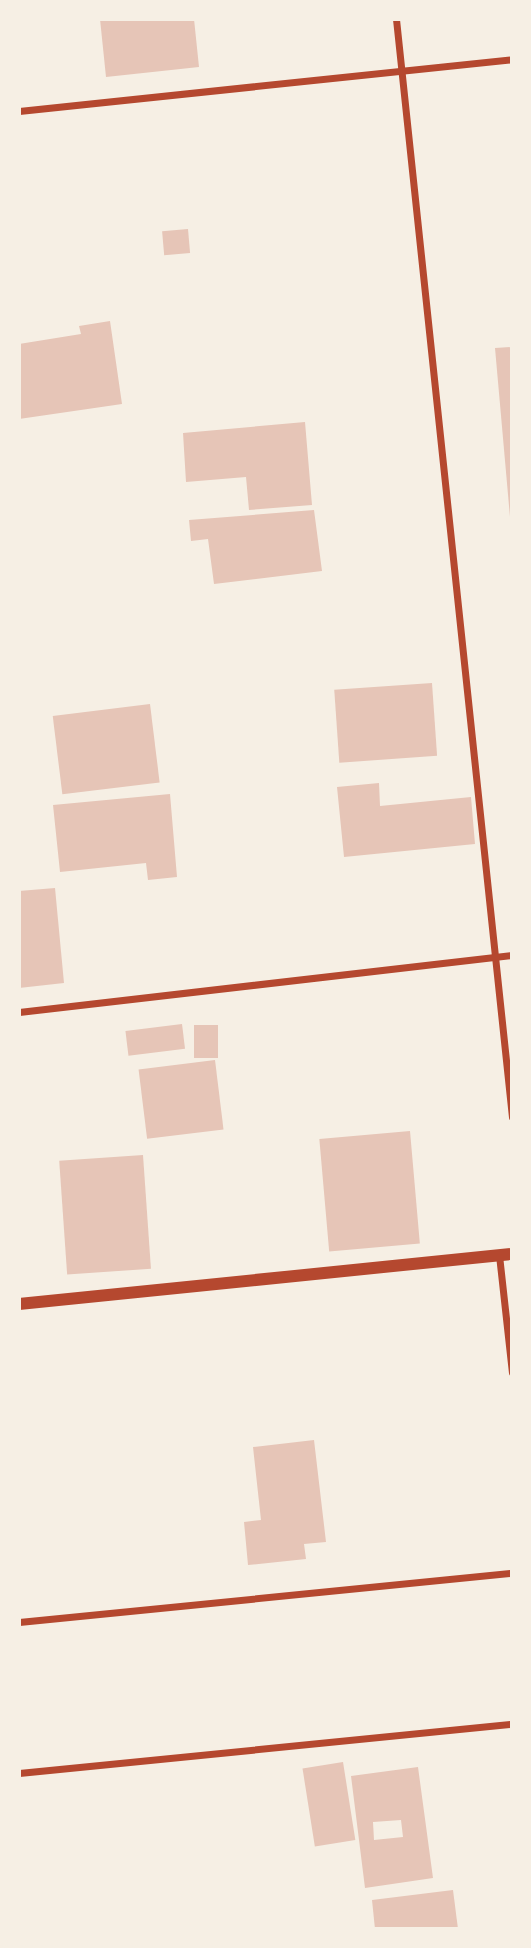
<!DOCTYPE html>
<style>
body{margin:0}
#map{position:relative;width:531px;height:1948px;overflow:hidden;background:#f6efe4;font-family:"Sofia Sans Condensed",sans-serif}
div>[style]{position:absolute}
.building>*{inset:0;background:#e6c5b7;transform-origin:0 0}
.minor>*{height:7px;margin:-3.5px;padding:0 3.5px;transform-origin:3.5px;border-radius:3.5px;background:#b5482f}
.tertiary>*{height:12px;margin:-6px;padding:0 6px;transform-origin:6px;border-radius:6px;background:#b5482f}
span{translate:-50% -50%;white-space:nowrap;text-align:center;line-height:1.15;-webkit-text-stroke:6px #f6efe4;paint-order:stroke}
.frame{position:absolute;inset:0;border:21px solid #f6efe4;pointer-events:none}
</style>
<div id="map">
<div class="building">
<div style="clip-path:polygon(100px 19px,194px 19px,199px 67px,106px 77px)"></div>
<div style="left:188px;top:229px;width:24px;height:26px;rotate:85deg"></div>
<div style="clip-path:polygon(110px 321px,122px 404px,19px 419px,19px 344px,81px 334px,79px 326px)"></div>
<div style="clip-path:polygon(512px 347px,512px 517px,510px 517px,495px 348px)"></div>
<div style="clip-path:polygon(305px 422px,312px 505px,249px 510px,246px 477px,186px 482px,183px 433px)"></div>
<div style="clip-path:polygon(314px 510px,322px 571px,214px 584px,208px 539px,191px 541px,189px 520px)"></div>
<div style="left:432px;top:683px;width:73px;height:98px;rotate:86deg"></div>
<div style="left:150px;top:704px;width:79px;height:98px;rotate:83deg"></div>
<div style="clip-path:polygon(379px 783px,380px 806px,471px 797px,475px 844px,344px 857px,337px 787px)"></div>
<div style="clip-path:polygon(170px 794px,177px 877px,148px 880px,146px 863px,60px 872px,53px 805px)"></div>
<div style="clip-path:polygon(55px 888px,64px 983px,19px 988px,19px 891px)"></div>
<div style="left:182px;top:1024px;width:25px;height:57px;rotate:83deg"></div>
<div style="left:194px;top:1025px;width:24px;height:33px"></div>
<div style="left:215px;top:1060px;width:70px;height:77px;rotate:83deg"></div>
<div style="left:410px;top:1131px;width:113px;height:91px;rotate:85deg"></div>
<div style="left:143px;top:1155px;width:114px;height:84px;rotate:86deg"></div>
<div style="clip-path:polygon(314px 1440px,326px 1542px,304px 1544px,306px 1559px,248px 1565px,244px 1522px,261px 1520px,253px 1447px)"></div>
<div style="left:343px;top:1762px;width:79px;height:41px;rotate:81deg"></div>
<div style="clip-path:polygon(evenodd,418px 1767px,433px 1878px,365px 1888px,351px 1776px,418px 1767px,401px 1820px,403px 1837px,374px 1840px,373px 1822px,401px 1820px)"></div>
<div style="clip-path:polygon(453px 1890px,458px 1929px,375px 1929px,372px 1900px)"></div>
</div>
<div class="minor">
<div style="left:396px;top:19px;width:1104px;rotate:83.97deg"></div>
<div style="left:19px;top:111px;width:496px;rotate:-6deg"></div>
<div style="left:19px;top:1012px;width:496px;rotate:-6.6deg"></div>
<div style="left:499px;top:1255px;width:118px;rotate:83.7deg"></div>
<div style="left:19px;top:1622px;width:495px;rotate:-5.7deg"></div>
<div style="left:19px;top:1773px;width:495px;rotate:-5.7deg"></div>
</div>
<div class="tertiary">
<div style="left:19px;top:1304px;width:496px;rotate:-5.8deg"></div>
</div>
<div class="frame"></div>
</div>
